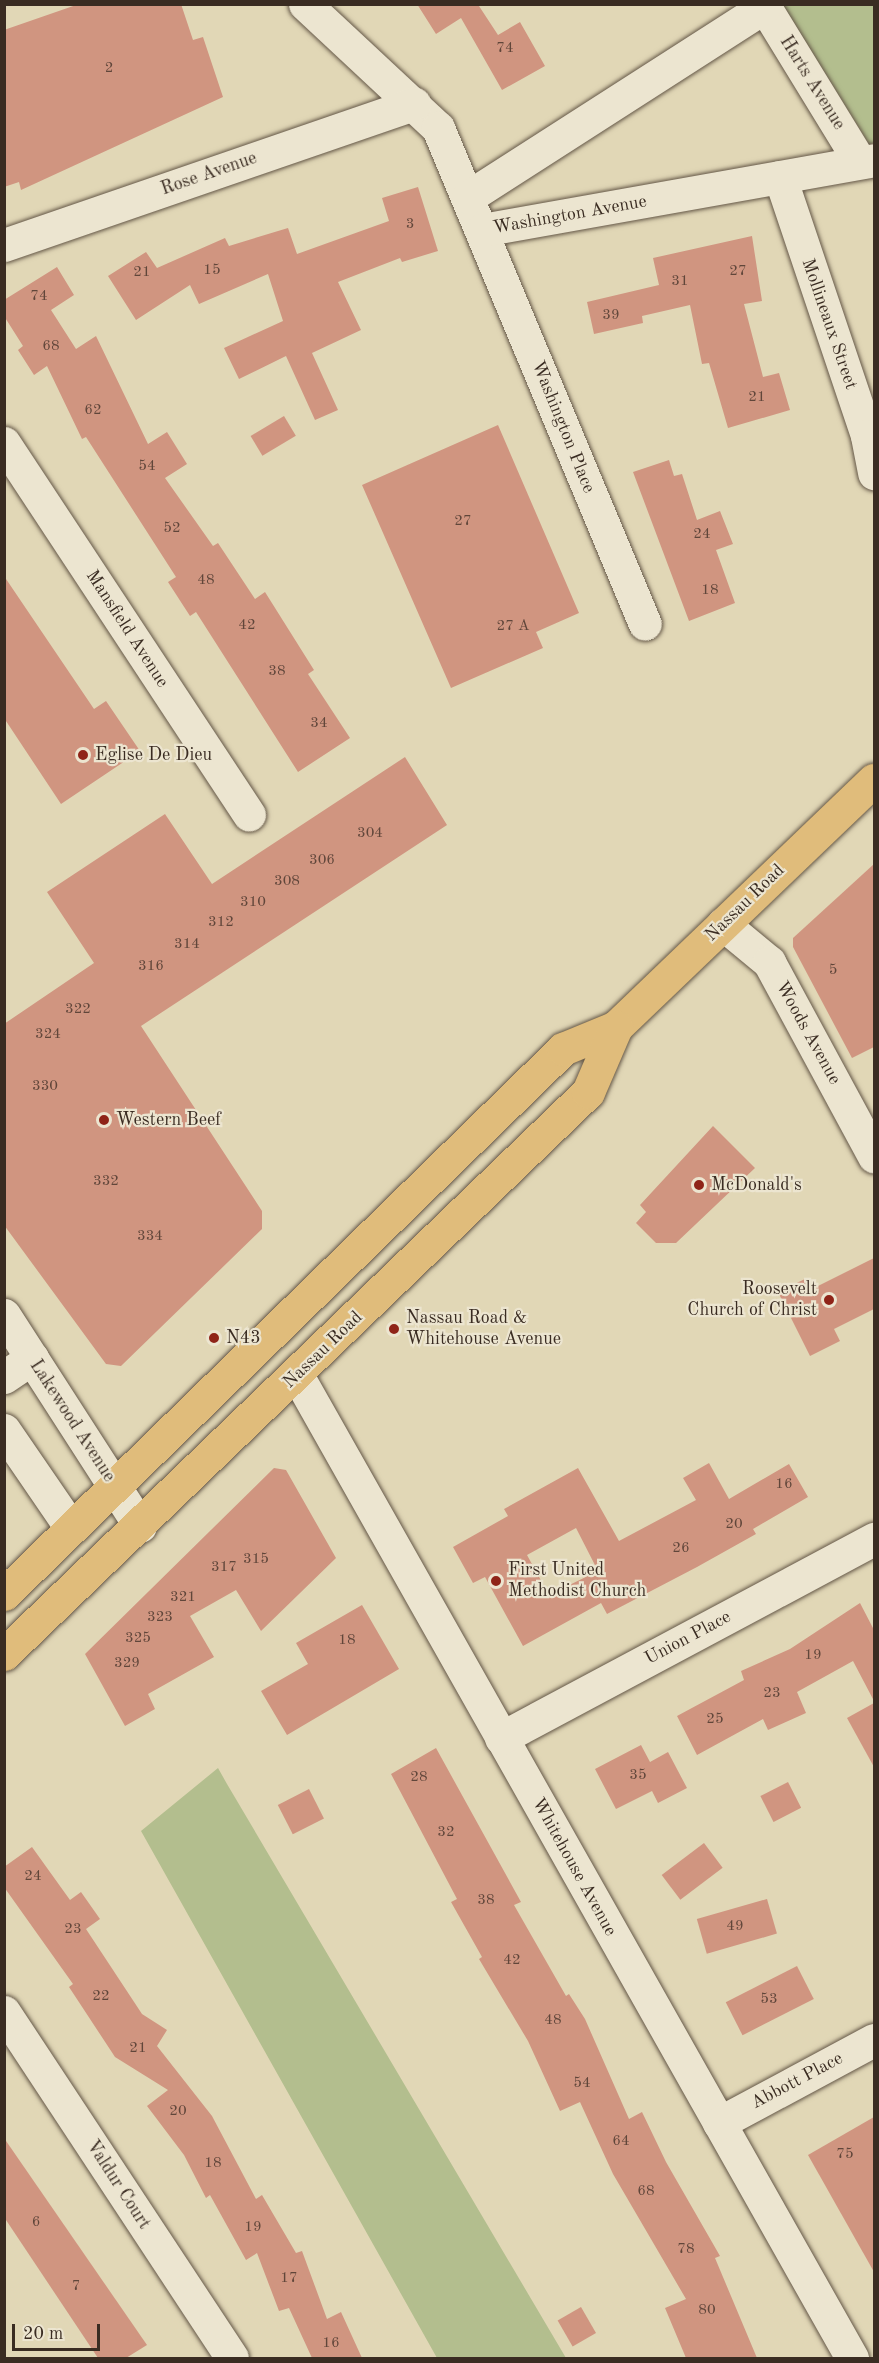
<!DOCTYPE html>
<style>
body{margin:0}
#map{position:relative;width:879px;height:2363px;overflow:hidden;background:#e1d7b6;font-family:"Old Standard TT",serif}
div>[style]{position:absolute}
.green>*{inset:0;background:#b3be8e}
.building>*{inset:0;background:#d09580;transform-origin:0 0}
.roads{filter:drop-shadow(0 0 2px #645747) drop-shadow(0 0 2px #645747)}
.minor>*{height:33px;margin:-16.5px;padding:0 16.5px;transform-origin:16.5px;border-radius:16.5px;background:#ece5d0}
.major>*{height:33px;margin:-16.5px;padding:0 16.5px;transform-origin:16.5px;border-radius:16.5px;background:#e0bc7b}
.dots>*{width:16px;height:16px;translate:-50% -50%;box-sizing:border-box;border:3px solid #ece5d0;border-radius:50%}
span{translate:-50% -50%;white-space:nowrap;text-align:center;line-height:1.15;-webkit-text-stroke:4.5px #ece5d0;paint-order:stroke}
.number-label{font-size:15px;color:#60463a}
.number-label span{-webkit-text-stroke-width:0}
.street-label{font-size:18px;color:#3a2c22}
.poi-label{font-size:18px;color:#3a2c22}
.left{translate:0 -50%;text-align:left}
.right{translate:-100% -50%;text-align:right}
.frame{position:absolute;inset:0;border:6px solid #3a2c22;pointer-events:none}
.scale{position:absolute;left:12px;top:2324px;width:88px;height:27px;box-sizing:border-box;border:3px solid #3a2c22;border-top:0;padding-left:8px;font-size:18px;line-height:21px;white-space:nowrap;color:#3a2c22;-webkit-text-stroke:4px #ece5d0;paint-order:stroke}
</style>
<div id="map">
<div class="green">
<div style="clip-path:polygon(783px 5px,874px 5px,874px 143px,869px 144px)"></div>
<div style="clip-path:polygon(218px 1768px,227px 1784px,566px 2358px,437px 2358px,141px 1831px)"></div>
</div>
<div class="building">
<div style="clip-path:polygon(79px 4px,181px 4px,193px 40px,203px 37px,223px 97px,21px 190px,19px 182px,4px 187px,4px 30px)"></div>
<div style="clip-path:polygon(417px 4px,482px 4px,479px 6px,498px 35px,520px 22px,545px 66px,502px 90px,461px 18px,436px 34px)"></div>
<div style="clip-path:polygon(418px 187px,438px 251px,402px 262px,400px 258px,338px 282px,361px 330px,312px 353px,338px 410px,315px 420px,286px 356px,239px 379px,224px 348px,283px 321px,268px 274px,199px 304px,190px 285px,136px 320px,108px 276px,146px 252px,157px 268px,225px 238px,229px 246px,288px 228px,297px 254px,389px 221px,382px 198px)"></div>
<div style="clip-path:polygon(752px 236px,762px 301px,744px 304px,763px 377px,779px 373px,790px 410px,728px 428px,709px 363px,702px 364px,690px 305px,642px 316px,643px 323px,594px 334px,587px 302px,659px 285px,653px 258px)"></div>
<div style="clip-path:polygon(57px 267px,74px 295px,51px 310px,76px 349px,96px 336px,148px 444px,167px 432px,187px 464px,165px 478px,213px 546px,218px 543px,255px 599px,265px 592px,314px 670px,308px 674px,350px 738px,298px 772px,196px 612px,190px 616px,168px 582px,176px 577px,86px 437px,82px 439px,47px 366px,34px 375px,18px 350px,23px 346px,4px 316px,4px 300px)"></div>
<div style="left:284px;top:416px;width:23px;height:39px;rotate:59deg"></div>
<div style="clip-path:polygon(498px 425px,579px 613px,536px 632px,543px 648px,451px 688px,362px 485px)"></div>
<div style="clip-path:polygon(669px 460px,674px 476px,682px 474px,697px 520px,720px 511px,733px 544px,716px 550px,735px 603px,689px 621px,633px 472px)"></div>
<div style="clip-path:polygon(4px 576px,94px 709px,106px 701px,140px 751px,61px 804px,4px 718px)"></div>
<div style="clip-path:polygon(405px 757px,447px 825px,141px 1026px,262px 1211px,262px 1229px,121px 1366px,106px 1364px,4px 1225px,4px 1024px,94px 963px,47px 892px,165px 814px,212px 884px)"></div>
<div style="clip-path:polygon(874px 864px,874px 1047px,852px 1058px,793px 947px,793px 938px)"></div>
<div style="clip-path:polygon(713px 1126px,755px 1168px,676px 1243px,656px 1243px,636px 1223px,646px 1212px,640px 1205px)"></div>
<div style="clip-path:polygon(874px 1258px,874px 1309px,834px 1329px,840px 1341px,810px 1356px,778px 1292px,807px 1278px,812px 1289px)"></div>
<div style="clip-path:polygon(evenodd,709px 1463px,729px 1499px,789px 1464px,808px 1497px,753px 1529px,756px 1534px,697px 1567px,607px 1614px,601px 1603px,523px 1646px,485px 1577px,473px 1583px,453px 1547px,508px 1516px,504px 1509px,578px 1468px,619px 1541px,696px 1500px,683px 1478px,709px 1463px,576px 1528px,598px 1571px,549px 1595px,527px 1555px,576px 1528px)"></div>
<div style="clip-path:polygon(274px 1468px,286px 1470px,336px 1558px,261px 1631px,236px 1590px,190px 1616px,214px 1657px,148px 1694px,155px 1709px,125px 1726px,85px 1654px)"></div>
<div style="clip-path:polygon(860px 1603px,874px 1630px,874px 1701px,853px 1661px,797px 1692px,806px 1713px,768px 1730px,763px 1719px,697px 1755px,677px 1716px,744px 1680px,741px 1671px,790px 1649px)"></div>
<div style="clip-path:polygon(362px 1605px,399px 1669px,287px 1735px,261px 1691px,308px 1664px,296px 1643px)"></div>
<div style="clip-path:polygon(874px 1703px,874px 1767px,847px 1718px)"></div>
<div style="clip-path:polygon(641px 1745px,650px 1762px,668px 1752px,687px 1788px,658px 1803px,652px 1791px,616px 1809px,595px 1769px)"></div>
<div style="clip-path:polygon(436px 1748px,521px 1902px,514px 1905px,566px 1996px,569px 1994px,585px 2019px,629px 2119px,642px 2112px,666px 2162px,720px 2256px,715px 2258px,757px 2358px,686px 2358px,665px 2308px,686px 2299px,613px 2174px,580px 2102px,560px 2111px,528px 2041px,479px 1959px,482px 1957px,451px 1902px,457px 1899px,391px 1774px)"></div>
<div style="left:788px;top:1782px;width:29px;height:31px;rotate:63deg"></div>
<div style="left:309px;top:1789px;width:33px;height:35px;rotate:63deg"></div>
<div style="left:704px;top:1843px;width:31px;height:53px;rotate:53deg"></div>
<div style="clip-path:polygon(32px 1847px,70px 1900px,81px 1892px,100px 1919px,86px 1929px,142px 2014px,167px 2030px,157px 2046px,212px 2116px,256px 2199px,262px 2195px,296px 2253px,302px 2251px,327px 2319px,341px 2312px,362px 2358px,312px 2358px,289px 2308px,279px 2311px,257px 2253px,246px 2260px,210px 2195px,206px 2198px,184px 2155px,147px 2106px,168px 2090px,115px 2057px,69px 1987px,73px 1984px,4px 1887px,4px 1867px)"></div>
<div style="left:767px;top:1899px;width:36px;height:73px;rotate:74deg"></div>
<div style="left:797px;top:1966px;width:37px;height:80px;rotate:63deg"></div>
<div style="clip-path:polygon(874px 2117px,874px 2272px,808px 2155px)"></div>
<div style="clip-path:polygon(4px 2138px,147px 2345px,126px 2358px,98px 2358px,4px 2217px)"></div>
<div style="left:581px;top:2307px;width:30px;height:27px;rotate:60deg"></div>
</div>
<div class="roads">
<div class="minor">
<div style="left:305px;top:4px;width:182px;rotate:43deg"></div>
<div style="left:438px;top:128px;width:537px;rotate:67.35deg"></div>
<div style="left:763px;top:4px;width:185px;rotate:58.5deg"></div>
<div style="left:780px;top:177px;width:273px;rotate:71.4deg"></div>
<div style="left:867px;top:436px;width:38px;rotate:79deg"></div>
<div style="left:468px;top:197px;width:352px;rotate:-32.7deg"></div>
<div style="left:482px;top:230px;width:398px;rotate:-10.1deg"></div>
<div style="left:4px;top:245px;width:434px;rotate:-19deg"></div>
<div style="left:4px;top:443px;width:445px;rotate:56.6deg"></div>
<div style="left:723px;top:924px;width:60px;rotate:39.6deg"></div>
<div style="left:769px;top:962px;width:221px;rotate:61.6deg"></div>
<div style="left:4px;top:1315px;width:251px;rotate:57.2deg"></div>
<div style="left:297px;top:1375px;width:1129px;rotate:60.55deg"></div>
<div style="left:4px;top:1377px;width:34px;rotate:-34deg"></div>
<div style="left:4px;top:1430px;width:119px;rotate:55.6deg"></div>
<div style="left:501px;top:1738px;width:423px;rotate:-28.1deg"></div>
<div style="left:4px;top:2012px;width:414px;rotate:56.6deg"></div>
<div style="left:719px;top:2123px;width:176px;rotate:-28.2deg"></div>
</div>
<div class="major">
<div style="left:4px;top:1594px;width:781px;rotate:-44.27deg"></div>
<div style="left:563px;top:1049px;width:57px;rotate:-22.5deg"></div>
<div style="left:616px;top:1027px;width:357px;rotate:-43.8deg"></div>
<div style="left:4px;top:1654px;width:810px;rotate:-43.9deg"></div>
<div style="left:588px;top:1092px;width:71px;rotate:-66.7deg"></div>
</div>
</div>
<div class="dots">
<div style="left:83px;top:755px;background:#8f2418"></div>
<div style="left:104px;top:1120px;background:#8f2418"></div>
<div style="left:699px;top:1185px;background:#8f2418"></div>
<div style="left:829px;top:1300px;background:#8f2418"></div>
<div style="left:394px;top:1329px;background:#8f2418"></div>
<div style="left:214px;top:1338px;background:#8f2418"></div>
<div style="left:496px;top:1581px;background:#8f2418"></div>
</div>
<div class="number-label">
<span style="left:505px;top:49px">74</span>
<span style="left:109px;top:69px">2</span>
<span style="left:410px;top:225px">3</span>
<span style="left:212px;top:271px">15</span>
<span style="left:738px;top:272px">27</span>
<span style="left:142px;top:273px">21</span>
<span style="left:680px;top:282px">31</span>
<span style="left:39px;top:297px">74</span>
<span style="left:611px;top:316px">39</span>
<span style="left:51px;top:347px">68</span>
<span style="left:757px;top:398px">21</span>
<span style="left:93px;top:411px">62</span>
<span style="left:147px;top:467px">54</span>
<span style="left:463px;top:522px">27</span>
<span style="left:172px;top:529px">52</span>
<span style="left:702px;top:535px">24</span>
<span style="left:206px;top:581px">48</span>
<span style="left:710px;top:591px">18</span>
<span style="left:247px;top:626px">42</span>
<span style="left:513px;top:627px">27 A</span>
<span style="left:277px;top:672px">38</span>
<span style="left:319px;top:724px">34</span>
<span style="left:370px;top:834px">304</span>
<span style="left:322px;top:861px">306</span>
<span style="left:287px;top:882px">308</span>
<span style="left:253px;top:903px">310</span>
<span style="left:221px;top:923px">312</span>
<span style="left:187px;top:945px">314</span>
<span style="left:151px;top:967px">316</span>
<span style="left:833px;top:971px">5</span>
<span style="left:78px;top:1010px">322</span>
<span style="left:48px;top:1035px">324</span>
<span style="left:45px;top:1087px">330</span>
<span style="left:106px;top:1182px">332</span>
<span style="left:150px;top:1237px">334</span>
<span style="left:784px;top:1485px">16</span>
<span style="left:734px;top:1525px">20</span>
<span style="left:681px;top:1549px">26</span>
<span style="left:256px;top:1560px">315</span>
<span style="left:224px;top:1568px">317</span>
<span style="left:183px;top:1598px">321</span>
<span style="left:160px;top:1618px">323</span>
<span style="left:138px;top:1639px">325</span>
<span style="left:347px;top:1641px">18</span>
<span style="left:813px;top:1656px">19</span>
<span style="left:127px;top:1664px">329</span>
<span style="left:772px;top:1694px">23</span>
<span style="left:715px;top:1720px">25</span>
<span style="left:638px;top:1776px">35</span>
<span style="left:419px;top:1778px">28</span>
<span style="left:446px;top:1833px">32</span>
<span style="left:33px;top:1877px">24</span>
<span style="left:486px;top:1901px">38</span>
<span style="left:735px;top:1927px">49</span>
<span style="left:73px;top:1930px">23</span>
<span style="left:512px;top:1961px">42</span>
<span style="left:101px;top:1997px">22</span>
<span style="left:769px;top:2000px">53</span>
<span style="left:553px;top:2021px">48</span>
<span style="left:138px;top:2049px">21</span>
<span style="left:582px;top:2084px">54</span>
<span style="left:178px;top:2112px">20</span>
<span style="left:621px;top:2142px">64</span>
<span style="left:845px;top:2155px">75</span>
<span style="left:213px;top:2164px">18</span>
<span style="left:646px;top:2192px">68</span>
<span style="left:36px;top:2223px">6</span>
<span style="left:253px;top:2228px">19</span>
<span style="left:686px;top:2250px">78</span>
<span style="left:289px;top:2279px">17</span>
<span style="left:76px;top:2287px">7</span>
<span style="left:707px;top:2311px">80</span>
<span style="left:331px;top:2344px">16</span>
</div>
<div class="street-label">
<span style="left:812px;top:83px;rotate:58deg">Harts Avenue</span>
<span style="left:209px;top:174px;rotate:-19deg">Rose Avenue</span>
<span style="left:570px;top:215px;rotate:-10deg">Washington Avenue</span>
<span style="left:829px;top:324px;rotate:71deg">Mollineaux Street</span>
<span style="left:563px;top:427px;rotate:68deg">Washington Place</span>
<span style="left:127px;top:629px;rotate:57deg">Mansfield Avenue</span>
<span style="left:745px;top:903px;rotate:-44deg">Nassau Road</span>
<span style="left:808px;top:1033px;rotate:61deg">Woods Avenue</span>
<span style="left:323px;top:1350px;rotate:-44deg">Nassau Road</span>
<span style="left:72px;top:1421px;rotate:57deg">Lakewood Avenue</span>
<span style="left:688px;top:1638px;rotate:-28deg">Union Place</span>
<span style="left:574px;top:1867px;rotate:61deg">Whitehouse Avenue</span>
<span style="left:797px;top:2081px;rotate:-28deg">Abbott Place</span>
<span style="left:118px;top:2185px;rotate:57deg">Valdur Court</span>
</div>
<div class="poi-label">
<span class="left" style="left:95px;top:755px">Eglise De Dieu</span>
<span class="left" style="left:116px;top:1120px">Western Beef</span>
<span class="left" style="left:711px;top:1185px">McDonald's</span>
<span class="right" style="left:817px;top:1300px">Roosevelt<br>Church of Christ</span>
<span class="left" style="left:406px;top:1329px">Nassau Road &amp;<br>Whitehouse Avenue</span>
<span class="left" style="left:226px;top:1338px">N43</span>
<span class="left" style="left:508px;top:1581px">First United<br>Methodist Church</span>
</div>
<div class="frame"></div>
<div class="scale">20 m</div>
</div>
